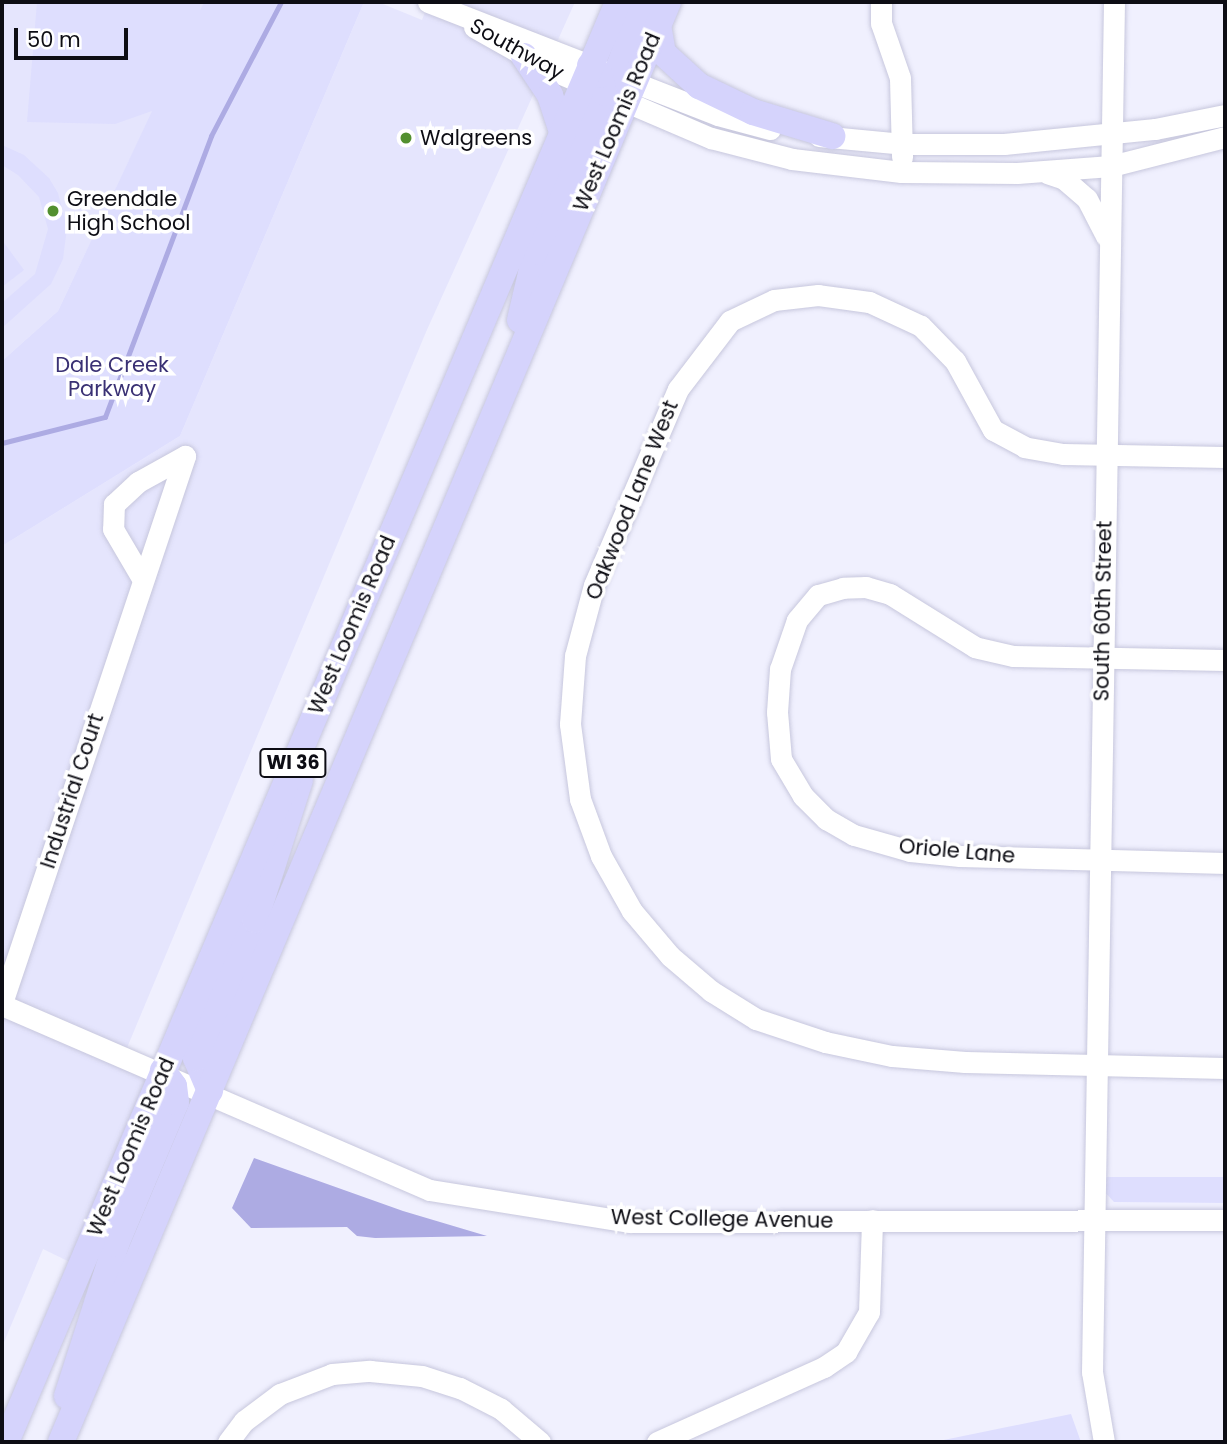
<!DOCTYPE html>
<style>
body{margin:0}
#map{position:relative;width:1227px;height:1444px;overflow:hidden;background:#f0f0fe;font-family:Poppins,sans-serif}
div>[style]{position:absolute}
.built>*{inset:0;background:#e5e5fd}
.green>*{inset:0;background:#dedefe}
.water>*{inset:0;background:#adabe3}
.stream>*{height:4.5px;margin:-2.25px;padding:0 2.25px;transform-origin:2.25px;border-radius:2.25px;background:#adabe3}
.roads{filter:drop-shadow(0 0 2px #c7c7dd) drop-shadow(0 0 2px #c7c7dd)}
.minor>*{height:21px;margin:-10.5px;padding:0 10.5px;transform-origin:10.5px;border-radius:10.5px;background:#fff}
.major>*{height:26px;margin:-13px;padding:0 13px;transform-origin:13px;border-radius:13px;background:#d5d3fc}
.dots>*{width:19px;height:19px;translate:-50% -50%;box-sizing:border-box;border:4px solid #fff;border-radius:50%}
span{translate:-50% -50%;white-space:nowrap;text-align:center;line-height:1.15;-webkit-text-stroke:7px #fff;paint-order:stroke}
.shield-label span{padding:2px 5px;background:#fff;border:2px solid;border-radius:5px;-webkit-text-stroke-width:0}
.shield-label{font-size:19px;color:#0d0d14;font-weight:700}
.street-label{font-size:21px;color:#0d0d14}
.poi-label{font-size:21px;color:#0d0d14}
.left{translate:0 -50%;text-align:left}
.park-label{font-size:21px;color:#3a3174}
.frame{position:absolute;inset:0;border:4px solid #0d0d14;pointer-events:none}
.scale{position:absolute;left:14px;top:28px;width:114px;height:32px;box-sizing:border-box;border:4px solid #0d0d14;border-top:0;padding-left:9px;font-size:21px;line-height:24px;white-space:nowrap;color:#0d0d14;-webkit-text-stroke:5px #fff;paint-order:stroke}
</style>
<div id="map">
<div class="built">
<div style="clip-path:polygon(2px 2px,204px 2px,58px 311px,2px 361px)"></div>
<div style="clip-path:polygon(364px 2px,378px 2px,422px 20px,429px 2px,575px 2px,426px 332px,124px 1055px,163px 1071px,80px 1267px,43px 1249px,2px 1347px,2px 546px,180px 436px)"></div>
</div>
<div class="green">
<div style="clip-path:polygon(37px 2px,200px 2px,200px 10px,204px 2px,364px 2px,180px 436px,2px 546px,2px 361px,58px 311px,152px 111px,115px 124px,27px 122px)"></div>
<div style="clip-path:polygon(2px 145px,24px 155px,49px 178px,58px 193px,67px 228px,63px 259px,51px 284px,2px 328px,2px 303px,35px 274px,48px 229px,39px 197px,18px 175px,2px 165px)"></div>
<div style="clip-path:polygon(2px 240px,24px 270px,2px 287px)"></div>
<div style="clip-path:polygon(1103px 1177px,1225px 1177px,1225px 1203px,1114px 1202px,1103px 1190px)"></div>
<div style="clip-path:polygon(1071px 1414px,1081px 1442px,934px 1442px)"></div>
</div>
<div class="water">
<div style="clip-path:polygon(254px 1158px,403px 1211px,487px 1236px,375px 1238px,357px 1236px,347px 1227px,251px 1228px,232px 1208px)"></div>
</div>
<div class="stream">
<div style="left:2px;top:443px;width:106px;rotate:-14.2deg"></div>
<div style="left:105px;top:417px;width:300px;rotate:-69.3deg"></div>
<div style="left:211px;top:136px;width:151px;rotate:-62.4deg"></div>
</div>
<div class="roads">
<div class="minor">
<div style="left:428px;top:2px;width:311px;rotate:21.3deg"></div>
<div style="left:718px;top:115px;width:54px;rotate:15.1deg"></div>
<div style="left:881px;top:2px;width:21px;rotate:90deg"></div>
<div style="left:881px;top:23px;width:58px;rotate:70.9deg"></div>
<div style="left:900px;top:78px;width:79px;rotate:88.5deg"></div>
<div style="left:474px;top:27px;width:81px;rotate:29.4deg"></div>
<div style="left:545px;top:67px;width:181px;rotate:23.2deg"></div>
<div style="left:711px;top:138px;width:84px;rotate:14.5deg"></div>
<div style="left:792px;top:159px;width:110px;rotate:6.8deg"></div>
<div style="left:901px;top:172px;width:116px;rotate:0.5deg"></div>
<div style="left:1017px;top:173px;width:94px;rotate:-4.3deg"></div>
<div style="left:1111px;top:166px;width:118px;rotate:-14.3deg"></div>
<div style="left:819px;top:136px;width:84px;rotate:5.4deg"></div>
<div style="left:903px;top:144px;width:101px"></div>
<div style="left:1004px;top:144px;width:152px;rotate:-5.7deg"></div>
<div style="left:1155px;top:129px;width:71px;rotate:-11.3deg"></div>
<div style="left:1047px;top:173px;width:18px;rotate:19deg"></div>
<div style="left:1064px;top:179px;width:30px;rotate:41deg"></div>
<div style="left:1087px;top:199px;width:42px;rotate:62.8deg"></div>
<div style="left:1225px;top:457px;width:162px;rotate:-178.9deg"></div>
<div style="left:1063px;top:454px;width:39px;rotate:-170deg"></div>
<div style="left:1025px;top:447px;width:36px;rotate:-152deg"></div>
<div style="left:993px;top:430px;width:79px;rotate:-118.8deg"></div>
<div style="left:955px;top:361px;width:49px;rotate:-134.2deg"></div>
<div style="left:921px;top:326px;width:57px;rotate:-155.2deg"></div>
<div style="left:869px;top:302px;width:51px;rotate:-172.2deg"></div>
<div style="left:818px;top:295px;width:44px;rotate:173.5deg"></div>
<div style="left:774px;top:300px;width:49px;rotate:154.5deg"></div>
<div style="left:730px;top:321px;width:86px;rotate:127.4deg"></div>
<div style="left:678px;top:389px;width:213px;rotate:113.2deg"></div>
<div style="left:594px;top:585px;width:73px;rotate:105deg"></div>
<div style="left:575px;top:656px;width:68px;rotate:94.2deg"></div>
<div style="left:570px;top:724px;width:76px;rotate:82.4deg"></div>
<div style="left:580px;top:799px;width:61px;rotate:69.8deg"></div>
<div style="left:601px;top:856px;width:63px;rotate:60.6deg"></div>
<div style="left:632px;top:911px;width:59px;rotate:49.8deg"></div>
<div style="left:670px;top:956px;width:54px;rotate:40.5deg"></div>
<div style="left:711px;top:991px;width:53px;rotate:31.9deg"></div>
<div style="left:756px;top:1019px;width:73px;rotate:18.4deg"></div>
<div style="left:825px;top:1042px;width:68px;rotate:11.8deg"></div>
<div style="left:892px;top:1056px;width:73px;rotate:4.7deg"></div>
<div style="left:965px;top:1062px;width:260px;rotate:1.3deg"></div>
<div style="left:1225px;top:660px;width:212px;rotate:-178.9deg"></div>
<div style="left:1013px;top:656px;width:39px;rotate:-167deg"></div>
<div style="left:975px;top:647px;width:100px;rotate:-148.1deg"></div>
<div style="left:890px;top:594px;width:25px;rotate:-164deg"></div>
<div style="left:866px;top:587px;width:23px;rotate:178deg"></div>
<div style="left:843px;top:588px;width:26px;rotate:164deg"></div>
<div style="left:818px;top:595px;width:33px;rotate:130deg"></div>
<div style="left:797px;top:620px;width:52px;rotate:109.1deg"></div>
<div style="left:780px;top:669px;width:43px;rotate:94deg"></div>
<div style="left:777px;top:712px;width:47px;rotate:85.1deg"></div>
<div style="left:781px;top:759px;width:43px;rotate:59.3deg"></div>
<div style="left:803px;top:796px;width:33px;rotate:45deg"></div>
<div style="left:826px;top:819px;width:32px;rotate:30deg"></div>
<div style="left:854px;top:835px;width:58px;rotate:15.9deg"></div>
<div style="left:910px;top:851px;width:50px;rotate:5.7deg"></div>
<div style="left:960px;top:856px;width:265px;rotate:1.5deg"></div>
<div style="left:2px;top:1003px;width:577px;rotate:-71.5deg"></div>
<div style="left:185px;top:456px;width:54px;rotate:151deg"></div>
<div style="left:138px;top:482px;width:33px;rotate:137deg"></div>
<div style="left:114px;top:504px;width:25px;rotate:92deg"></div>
<div style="left:113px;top:529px;width:59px;rotate:59.5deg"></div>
<div style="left:2px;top:1005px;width:466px;rotate:23.4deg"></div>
<div style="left:430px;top:1190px;width:202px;rotate:9.1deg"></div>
<div style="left:629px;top:1222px;width:596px;rotate:-0.19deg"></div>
<div style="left:228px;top:1442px;width:26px;rotate:-53deg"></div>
<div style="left:244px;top:1421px;width:45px;rotate:-36.9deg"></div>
<div style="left:280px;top:1394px;width:56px;rotate:-21deg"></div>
<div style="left:332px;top:1374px;width:38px;rotate:-5deg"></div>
<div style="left:370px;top:1371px;width:52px;rotate:5.5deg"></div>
<div style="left:422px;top:1376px;width:40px;rotate:18deg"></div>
<div style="left:460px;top:1388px;width:46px;rotate:27.1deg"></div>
<div style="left:501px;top:1409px;width:51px;rotate:40.2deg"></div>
<div style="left:657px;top:1442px;width:183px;rotate:-24.2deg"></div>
<div style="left:824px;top:1367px;width:27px;rotate:-34deg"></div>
<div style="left:846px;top:1352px;width:46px;rotate:-60.1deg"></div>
<div style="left:869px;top:1312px;width:92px;rotate:-88.1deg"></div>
<div style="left:1104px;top:1442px;width:71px;rotate:-99.7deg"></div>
<div style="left:1092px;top:1372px;width:1370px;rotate:-89.08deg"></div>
</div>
<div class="major">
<div style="left:658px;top:25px;width:28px;rotate:80deg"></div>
<div style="left:663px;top:53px;width:49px;rotate:42.5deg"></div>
<div style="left:699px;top:86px;width:60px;rotate:25.7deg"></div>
<div style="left:753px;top:112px;width:83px;rotate:16.9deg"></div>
<div style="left:524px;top:56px;width:47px;rotate:56.3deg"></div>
<div style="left:550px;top:95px;width:39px;rotate:72deg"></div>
<div style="left:624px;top:100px;width:33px;rotate:-99deg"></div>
<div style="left:619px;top:67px;width:69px;rotate:-69.7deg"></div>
<div style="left:520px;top:320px;width:70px;rotate:-76.8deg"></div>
<div style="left:536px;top:252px;width:173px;rotate:-66.8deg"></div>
<div style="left:604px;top:93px;width:18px;rotate:-103deg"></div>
<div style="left:600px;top:75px;width:14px;rotate:-135deg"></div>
<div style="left:210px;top:1091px;width:36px;rotate:-113deg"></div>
<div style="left:196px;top:1058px;width:150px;rotate:-66.9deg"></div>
<div style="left:255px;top:920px;width:147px;rotate:-72.2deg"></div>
<div style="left:67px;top:1396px;width:160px;rotate:-72.1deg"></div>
<div style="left:116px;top:1244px;width:154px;rotate:-67.1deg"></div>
<div style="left:176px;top:1102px;width:16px;rotate:-97deg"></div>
<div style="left:174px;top:1086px;width:19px;rotate:-126deg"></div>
<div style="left:6px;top:1442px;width:1565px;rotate:-66.97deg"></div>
<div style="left:61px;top:1442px;width:1563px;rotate:-67.14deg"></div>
</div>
</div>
<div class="dots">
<div style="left:406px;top:138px;background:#528f2f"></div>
<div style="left:53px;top:211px;background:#528f2f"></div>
</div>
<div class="shield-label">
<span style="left:293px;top:763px">WI 36</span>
</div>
<div class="street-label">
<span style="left:517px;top:49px;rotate:29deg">Southway</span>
<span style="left:617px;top:122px;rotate:-67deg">West Loomis Road</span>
<span style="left:632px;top:500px;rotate:-68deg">Oakwood Lane West</span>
<span style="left:1103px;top:611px;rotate:-89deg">South 60th Street</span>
<span style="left:352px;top:625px;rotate:-67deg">West Loomis Road</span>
<span style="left:72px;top:791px;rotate:-72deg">Industrial Court</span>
<span style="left:957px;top:851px;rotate:5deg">Oriole Lane</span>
<span style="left:131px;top:1147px;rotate:-67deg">West Loomis Road</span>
<span style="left:722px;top:1219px;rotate:1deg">West College Avenue</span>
</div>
<div class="poi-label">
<span class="left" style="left:420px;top:138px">Walgreens</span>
<span class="left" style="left:67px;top:211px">Greendale<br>High School</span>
</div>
<div class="park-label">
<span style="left:112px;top:377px">Dale Creek<br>Parkway</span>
</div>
<div class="frame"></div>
<div class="scale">50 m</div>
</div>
